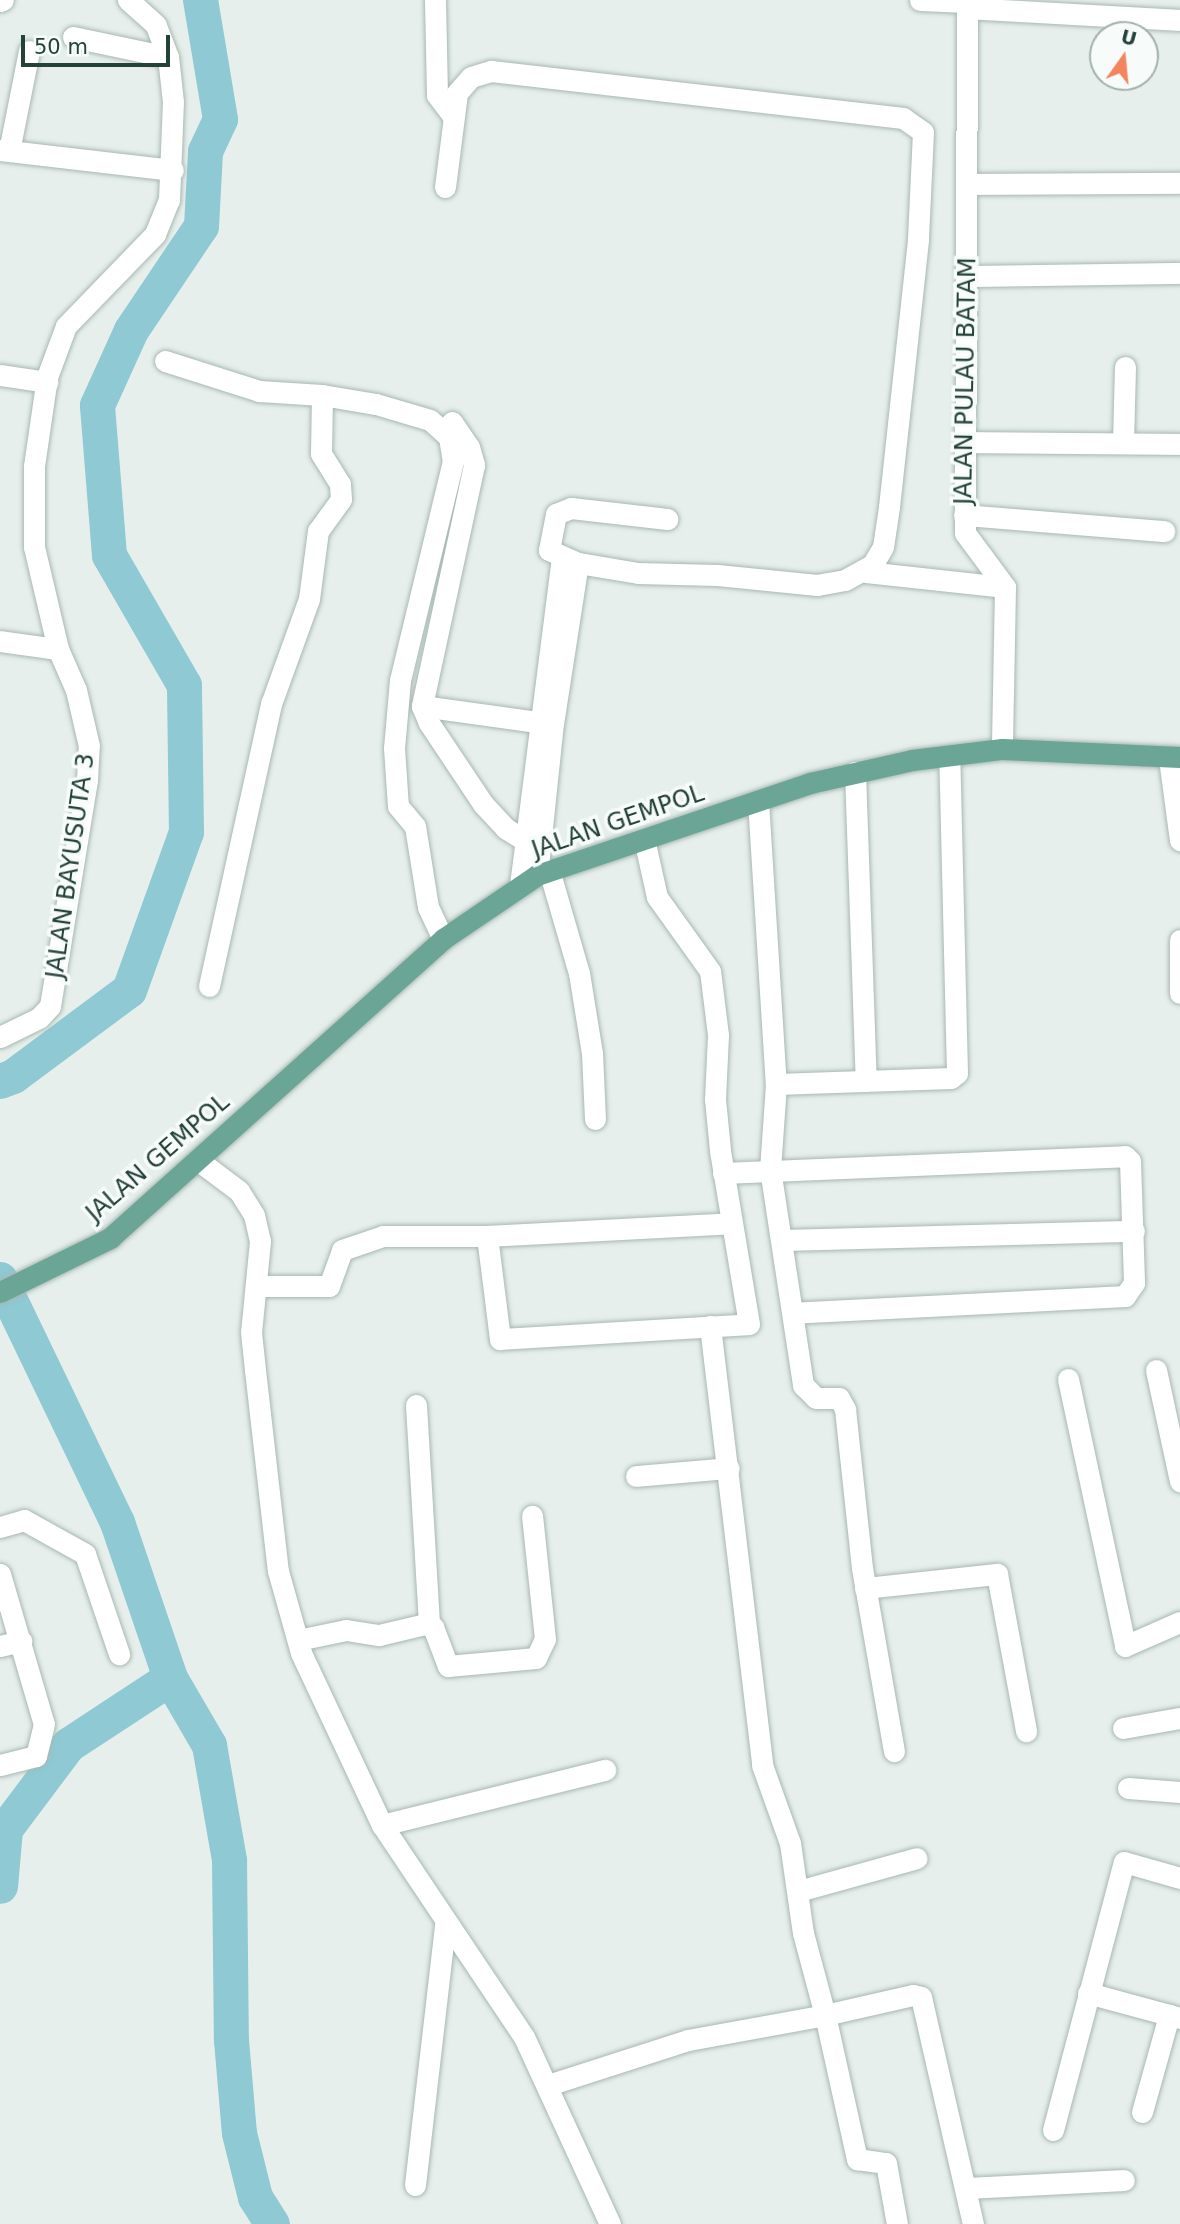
<!DOCTYPE html>
<style>
body{margin:0}
#map{position:relative;width:1180px;height:2224px;overflow:hidden;background:#e6efeb;font-family:"DejaVu Sans",sans-serif}
div>[style]{position:absolute}
.river>*{height:35px;margin:-17.5px;padding:0 17.5px;transform-origin:17.5px;border-radius:17.5px;background:#8ec9d4}
.roads{filter:drop-shadow(0 0 2px #a8b8b2) drop-shadow(0 0 2px #a8b8b2)}
.minor>*{height:21px;margin:-10.5px;padding:0 10.5px;transform-origin:10.5px;border-radius:10.5px;background:#fff}
.major>*{height:21px;margin:-10.5px;padding:0 10.5px;transform-origin:10.5px;border-radius:10.5px;background:#6aa596}
span{translate:-50% -50%;white-space:nowrap;text-align:center;line-height:1.15;-webkit-text-stroke:7px #f7fbf9;paint-order:stroke}
.street-label{font-size:24px;color:#24423a}
.north{position:absolute;left:1089px;top:21px;width:70px;height:70px;box-sizing:border-box;background:#f7fbf9;border:2px solid #a3b1ad;border-radius:50%;rotate:15deg;font-size:19px;font-weight:700;line-height:28px;text-align:center;color:#24423a}
.north::after{content:'';display:block;margin:auto;width:24px;height:32px;background:#f4845f;clip-path:polygon(50% 0,100% 100%,50% 72%,0 100%)}
.scale{position:absolute;left:21px;top:35px;width:149px;height:32px;box-sizing:border-box;border:4px solid #24423a;border-top:0;padding-left:9px;font-size:21px;line-height:24px;white-space:nowrap;color:#24423a;-webkit-text-stroke:5px #f7fbf9;paint-order:stroke}
</style>
<div id="map">
<div class="river">
<div style="left:0;top:1081px;width:14px;rotate:-21deg"></div>
<div style="left:13px;top:1076px;width:144px;rotate:-36.6deg"></div>
<div style="left:129px;top:990px;width:168px;rotate:-70.2deg"></div>
<div style="left:186px;top:832px;width:147px;rotate:-90.8deg"></div>
<div style="left:184px;top:685px;width:150px;rotate:-120deg"></div>
<div style="left:109px;top:555px;width:150px;rotate:-94.6deg"></div>
<div style="left:97px;top:405px;width:82px;rotate:-65.6deg"></div>
<div style="left:131px;top:330px;width:125px;rotate:-56.1deg"></div>
<div style="left:201px;top:226px;width:75px;rotate:-86.9deg"></div>
<div style="left:205px;top:151px;width:35px;rotate:-65deg"></div>
<div style="left:220px;top:119px;width:121px;rotate:-99.5deg"></div>
<div style="left:0;top:1279px;width:270px;rotate:64.3deg"></div>
<div style="left:117px;top:1522px;width:165px;rotate:71.2deg"></div>
<div style="left:170px;top:1678px;width:122px;rotate:146.7deg"></div>
<div style="left:68px;top:1745px;width:105px;rotate:126.9deg"></div>
<div style="left:5px;top:1829px;width:57px;rotate:95deg"></div>
<div style="left:170px;top:1678px;width:78px;rotate:59.8deg"></div>
<div style="left:209px;top:1745px;width:117px;rotate:80.1deg"></div>
<div style="left:229px;top:1860px;width:180px;rotate:89.4deg"></div>
<div style="left:231px;top:2040px;width:93px;rotate:85.1deg"></div>
<div style="left:239px;top:2133px;width:66px;rotate:76deg"></div>
<div style="left:255px;top:2197px;width:32px;rotate:58deg"></div>
</div>
<div class="roads">
<div class="minor">
<div style="left:435px;top:0;width:95px;rotate:88.8deg"></div>
<div style="left:437px;top:95px;width:26px;rotate:53deg"></div>
<div style="left:920px;top:0;width:47px;rotate:2.4deg"></div>
<div style="left:967px;top:0;width:533px;rotate:90.21deg"></div>
<div style="left:965px;top:533px;width:67px;rotate:53.5deg"></div>
<div style="left:1005px;top:587px;width:162px;rotate:91.1deg"></div>
<div style="left:0;top:1px;width:3px;rotate:-18deg"></div>
<div style="left:967px;top:8px;width:213px;rotate:3.2deg"></div>
<div style="left:73px;top:37px;width:97px;rotate:11.9deg"></div>
<div style="left:0;top:150px;width:174px;rotate:6.6deg"></div>
<div style="left:9px;top:151px;width:102px;rotate:-78.7deg"></div>
<div style="left:969px;top:184px;width:211px;rotate:-0.3deg"></div>
<div style="left:445px;top:187px;width:95px;rotate:-82.7deg"></div>
<div style="left:457px;top:93px;width:21px;rotate:-49deg"></div>
<div style="left:471px;top:77px;width:21px;rotate:-17deg"></div>
<div style="left:491px;top:71px;width:415px;rotate:6.5deg"></div>
<div style="left:903px;top:118px;width:24px;rotate:35deg"></div>
<div style="left:923px;top:132px;width:108px;rotate:92.7deg"></div>
<div style="left:918px;top:240px;width:269px;rotate:96.2deg"></div>
<div style="left:889px;top:507px;width:40px;rotate:98.5deg"></div>
<div style="left:883px;top:547px;width:21px;rotate:121deg"></div>
<div style="left:872px;top:565px;width:31px;rotate:151deg"></div>
<div style="left:845px;top:580px;width:28px;rotate:170deg"></div>
<div style="left:817px;top:585px;width:100px;rotate:-174.3deg"></div>
<div style="left:717px;top:575px;width:79px;rotate:-178.5deg"></div>
<div style="left:638px;top:573px;width:61px;rotate:-170.5deg"></div>
<div style="left:578px;top:563px;width:32px;rotate:-156deg"></div>
<div style="left:549px;top:550px;width:37px;rotate:-79deg"></div>
<div style="left:556px;top:514px;width:16px;rotate:-22deg"></div>
<div style="left:571px;top:508px;width:97px;rotate:6.5deg"></div>
<div style="left:966px;top:276px;width:214px;rotate:-0.8deg"></div>
<div style="left:165px;top:361px;width:99px;rotate:17.7deg"></div>
<div style="left:259px;top:391px;width:63px;rotate:3.6deg"></div>
<div style="left:322px;top:395px;width:55px;rotate:9.5deg"></div>
<div style="left:376px;top:404px;width:56px;rotate:16.5deg"></div>
<div style="left:430px;top:420px;width:25px;rotate:42deg"></div>
<div style="left:449px;top:437px;width:24px;rotate:81deg"></div>
<div style="left:453px;top:461px;width:225px;rotate:103.6deg"></div>
<div style="left:400px;top:680px;width:68px;rotate:95deg"></div>
<div style="left:394px;top:748px;width:58px;rotate:86.1deg"></div>
<div style="left:398px;top:806px;width:26px;rotate:50deg"></div>
<div style="left:415px;top:826px;width:82px;rotate:80.9deg"></div>
<div style="left:428px;top:907px;width:35px;rotate:65deg"></div>
<div style="left:0;top:375px;width:48px;rotate:8.5deg"></div>
<div style="left:452px;top:422px;width:30px;rotate:56deg"></div>
<div style="left:469px;top:447px;width:19px;rotate:74deg"></div>
<div style="left:474px;top:465px;width:247px;rotate:102.2deg"></div>
<div style="left:422px;top:706px;width:18px;rotate:68deg"></div>
<div style="left:429px;top:723px;width:97px;rotate:56.3deg"></div>
<div style="left:483px;top:804px;width:33px;rotate:47deg"></div>
<div style="left:505px;top:828px;width:22px;rotate:32deg"></div>
<div style="left:967px;top:442px;width:213px;rotate:0.5deg"></div>
<div style="left:1123px;top:443px;width:76px;rotate:-88.5deg"></div>
<div style="left:964px;top:515px;width:201px;rotate:4.6deg"></div>
<div style="left:866px;top:572px;width:140px;rotate:6.2deg"></div>
<div style="left:0;top:641px;width:59px;rotate:7.9deg"></div>
<div style="left:422px;top:706px;width:131px;rotate:7.9deg"></div>
<div style="left:1169px;top:758px;width:83px;rotate:82.4deg"></div>
<div style="left:855px;top:772px;width:309px;rotate:88deg"></div>
<div style="left:758px;top:801px;width:284px;rotate:86.4deg"></div>
<div style="left:776px;top:1084px;width:85px;rotate:94deg"></div>
<div style="left:770px;top:1169px;width:219px;rotate:81.3deg"></div>
<div style="left:803px;top:1385px;width:18px;rotate:45deg"></div>
<div style="left:816px;top:1398px;width:23px"></div>
<div style="left:839px;top:1398px;width:13px;rotate:61deg"></div>
<div style="left:845px;top:1409px;width:160px;rotate:83.9deg"></div>
<div style="left:862px;top:1568px;width:186px;rotate:80.1deg"></div>
<div style="left:549px;top:870px;width:107px;rotate:73.8deg"></div>
<div style="left:579px;top:973px;width:81px;rotate:80.8deg"></div>
<div style="left:592px;top:1053px;width:66px;rotate:87.4deg"></div>
<div style="left:537px;top:875px;width:152px;rotate:-84deg"></div>
<div style="left:553px;top:724px;width:163px;rotate:-81.2deg"></div>
<div style="left:520px;top:885px;width:329px;rotate:-82.7deg"></div>
<div style="left:1180px;top:940px;width:53px;rotate:90deg"></div>
<div style="left:209px;top:986px;width:289px;rotate:-77.6deg"></div>
<div style="left:271px;top:704px;width:112px;rotate:-70.1deg"></div>
<div style="left:309px;top:599px;width:69px;rotate:-82.5deg"></div>
<div style="left:318px;top:531px;width:39px;rotate:-54deg"></div>
<div style="left:341px;top:499px;width:15px;rotate:-94deg"></div>
<div style="left:340px;top:484px;width:36px;rotate:-122deg"></div>
<div style="left:321px;top:453px;width:58px;rotate:-89deg"></div>
<div style="left:0;top:1037px;width:43px;rotate:-26deg"></div>
<div style="left:39px;top:1018px;width:16px;rotate:-47deg"></div>
<div style="left:50px;top:1006px;width:229px;rotate:-80.7deg"></div>
<div style="left:87px;top:780px;width:34px;rotate:-87deg"></div>
<div style="left:89px;top:746px;width:57px;rotate:-103.1deg"></div>
<div style="left:76px;top:690px;width:45px;rotate:-113.7deg"></div>
<div style="left:58px;top:649px;width:105px;rotate:-103.2deg"></div>
<div style="left:34px;top:547px;width:81px;rotate:-90deg"></div>
<div style="left:34px;top:466px;width:90px;rotate:-81.7deg"></div>
<div style="left:47px;top:377px;width:54px;rotate:-69.6deg"></div>
<div style="left:66px;top:326px;width:128px;rotate:-45.9deg"></div>
<div style="left:155px;top:234px;width:37px;rotate:-68deg"></div>
<div style="left:169px;top:200px;width:98px;rotate:-87.7deg"></div>
<div style="left:173px;top:102px;width:45px;rotate:-96.3deg"></div>
<div style="left:168px;top:57px;width:34px;rotate:-111deg"></div>
<div style="left:156px;top:25px;width:38px;rotate:-138deg"></div>
<div style="left:776px;top:1084px;width:175px;rotate:-2deg"></div>
<div style="left:951px;top:1078px;width:8px;rotate:-40deg"></div>
<div style="left:957px;top:1073px;width:317px;rotate:-91.4deg"></div>
<div style="left:199px;top:1161px;width:50px;rotate:36.9deg"></div>
<div style="left:239px;top:1191px;width:28px;rotate:58deg"></div>
<div style="left:254px;top:1215px;width:27px;rotate:77deg"></div>
<div style="left:260px;top:1241px;width:91px;rotate:95.6deg"></div>
<div style="left:251px;top:1332px;width:38px;rotate:84deg"></div>
<div style="left:255px;top:1370px;width:202px;rotate:83.5deg"></div>
<div style="left:278px;top:1571px;width:85px;rotate:74.3deg"></div>
<div style="left:301px;top:1653px;width:190px;rotate:64.8deg"></div>
<div style="left:382px;top:1825px;width:255px;rotate:56.2deg"></div>
<div style="left:524px;top:2037px;width:206px;rotate:65.3deg"></div>
<div style="left:723px;top:1173px;width:402px;rotate:-2.4deg"></div>
<div style="left:1125px;top:1156px;width:7px;rotate:45deg"></div>
<div style="left:1130px;top:1161px;width:122px;rotate:88.1deg"></div>
<div style="left:1134px;top:1283px;width:16px;rotate:125deg"></div>
<div style="left:1125px;top:1296px;width:331px;rotate:177.1deg"></div>
<div style="left:487px;top:1236px;width:104px;rotate:82.8deg"></div>
<div style="left:500px;top:1339px;width:249px;rotate:-3.4deg"></div>
<div style="left:749px;top:1324px;width:176px;rotate:-99.5deg"></div>
<div style="left:720px;top:1150px;width:51px;rotate:-95.6deg"></div>
<div style="left:715px;top:1099px;width:64px;rotate:-87.3deg"></div>
<div style="left:718px;top:1035px;width:64px;rotate:-97.1deg"></div>
<div style="left:710px;top:971px;width:91px;rotate:-125.6deg"></div>
<div style="left:657px;top:897px;width:59px;rotate:-102.6deg"></div>
<div style="left:784px;top:1240px;width:350px;rotate:-1.5deg"></div>
<div style="left:256px;top:1286px;width:73px"></div>
<div style="left:329px;top:1286px;width:38px;rotate:-70deg"></div>
<div style="left:342px;top:1250px;width:43px;rotate:-18.9deg"></div>
<div style="left:383px;top:1236px;width:104px"></div>
<div style="left:487px;top:1236px;width:244px;rotate:-3deg"></div>
<div style="left:710px;top:1326px;width:442px;rotate:83.2deg"></div>
<div style="left:762px;top:1765px;width:83px;rotate:70.3deg"></div>
<div style="left:790px;top:1843px;width:91px;rotate:81.8deg"></div>
<div style="left:803px;top:1933px;width:85px;rotate:75deg"></div>
<div style="left:825px;top:2015px;width:90px;rotate:-12.8deg"></div>
<div style="left:913px;top:1995px;width:8px;rotate:14deg"></div>
<div style="left:921px;top:1997px;width:233px;rotate:77.1deg"></div>
<div style="left:1156px;top:1370px;width:114px;rotate:77.8deg"></div>
<div style="left:1068px;top:1379px;width:273px;rotate:77.9deg"></div>
<div style="left:1125px;top:1646px;width:60px;rotate:-23.6deg"></div>
<div style="left:416px;top:1405px;width:220px;rotate:86.6deg"></div>
<div style="left:636px;top:1476px;width:93px;rotate:-4.9deg"></div>
<div style="left:0;top:1527px;width:25px;rotate:-16deg"></div>
<div style="left:24px;top:1520px;width:70px;rotate:29.1deg"></div>
<div style="left:85px;top:1554px;width:106px;rotate:71.2deg"></div>
<div style="left:0;top:1574px;width:156px;rotate:73.7deg"></div>
<div style="left:44px;top:1724px;width:33px;rotate:104deg"></div>
<div style="left:36px;top:1756px;width:37px;rotate:166deg"></div>
<div style="left:865px;top:1588px;width:133px;rotate:-6.1deg"></div>
<div style="left:997px;top:1574px;width:160px;rotate:79.5deg"></div>
<div style="left:298px;top:1640px;width:49px;rotate:-11.8deg"></div>
<div style="left:346px;top:1630px;width:33px;rotate:9deg"></div>
<div style="left:379px;top:1635px;width:47px;rotate:-13.4deg"></div>
<div style="left:425px;top:1624px;width:9px;rotate:21deg"></div>
<div style="left:433px;top:1627px;width:42px;rotate:69deg"></div>
<div style="left:448px;top:1666px;width:88px;rotate:-5.2deg"></div>
<div style="left:536px;top:1658px;width:21px;rotate:-65deg"></div>
<div style="left:545px;top:1639px;width:124px;rotate:-96deg"></div>
<div style="left:0;top:1646px;width:22px;rotate:-13deg"></div>
<div style="left:1123px;top:1728px;width:58px;rotate:-10deg"></div>
<div style="left:1128px;top:1788px;width:52px;rotate:4.4deg"></div>
<div style="left:382px;top:1825px;width:230px;rotate:-13.9deg"></div>
<div style="left:798px;top:1891px;width:123px;rotate:-15.5deg"></div>
<div style="left:1088px;top:1993px;width:95px;rotate:15.2deg"></div>
<div style="left:548px;top:2085px;width:147px;rotate:-17.8deg"></div>
<div style="left:688px;top:2040px;width:139px;rotate:-10.3deg"></div>
<div style="left:825px;top:2015px;width:148px;rotate:77.5deg"></div>
<div style="left:857px;top:2159px;width:29px;rotate:8deg"></div>
<div style="left:886px;top:2163px;width:62px;rotate:79.8deg"></div>
<div style="left:1142px;top:2112px;width:101px;rotate:-74.4deg"></div>
<div style="left:1053px;top:2130px;width:277px;rotate:-75.2deg"></div>
<div style="left:1124px;top:1862px;width:58px;rotate:15.9deg"></div>
<div style="left:415px;top:2185px;width:263px;rotate:-83.4deg"></div>
<div style="left:967px;top:2188px;width:157px;rotate:-2.9deg"></div>
</div>
<div class="major">
<div style="left:0;top:1292px;width:123px;rotate:-26.1deg"></div>
<div style="left:110px;top:1238px;width:448px;rotate:-41.9deg"></div>
<div style="left:443px;top:939px;width:114px;rotate:-34.2deg"></div>
<div style="left:537px;top:875px;width:288px;rotate:-18.6deg"></div>
<div style="left:810px;top:783px;width:105px;rotate:-12.7deg"></div>
<div style="left:912px;top:760px;width:91px;rotate:-7deg"></div>
<div style="left:1002px;top:749px;width:178px;rotate:2.6deg"></div>
</div>
</div>
<div class="street-label">
<span style="left:966px;top:381px;rotate:-89deg">JALAN PULAU BATAM</span>
<span style="left:618px;top:822px;rotate:-19deg">JALAN GEMPOL</span>
<span style="left:71px;top:866px;rotate:-82deg">JALAN BAYUSUTA 3</span>
<span style="left:158px;top:1158px;rotate:-41deg">JALAN GEMPOL</span>
</div>
<div class="north">U</div>
<div class="scale">50 m</div>
</div>
